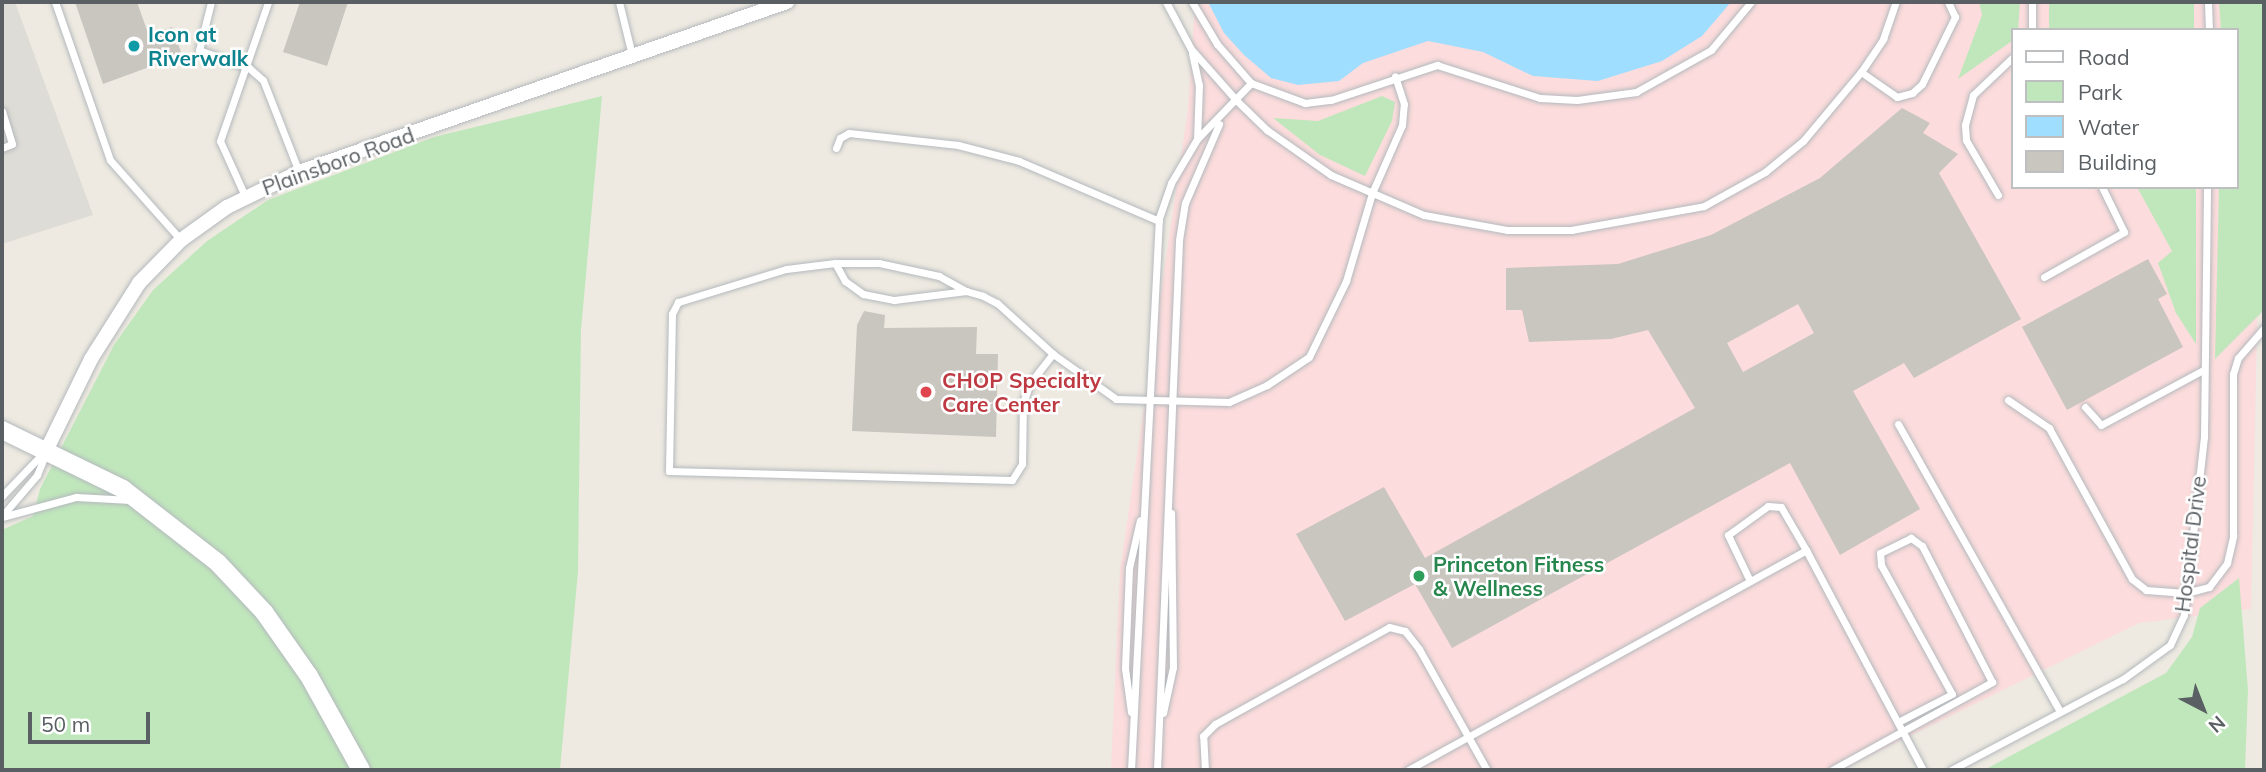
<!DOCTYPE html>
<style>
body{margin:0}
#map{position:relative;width:2266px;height:772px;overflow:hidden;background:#eeeae1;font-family:Mulish,sans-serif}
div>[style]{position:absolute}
.industrial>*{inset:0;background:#dedcd6}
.medical>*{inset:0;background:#fcdcdc}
.green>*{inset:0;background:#c0e7bc;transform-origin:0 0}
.water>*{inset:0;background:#a0deff}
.building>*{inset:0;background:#c9c5bf}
.roads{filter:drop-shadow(0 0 2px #b4b9bd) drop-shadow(0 0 2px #b4b9bd)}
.service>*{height:7px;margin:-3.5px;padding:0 3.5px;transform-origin:3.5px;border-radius:3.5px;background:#fff}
.minor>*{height:14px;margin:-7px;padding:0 7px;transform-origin:7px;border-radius:7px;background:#fff}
.tertiary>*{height:18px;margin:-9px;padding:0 9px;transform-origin:9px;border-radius:9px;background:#fff}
.dots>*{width:19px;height:19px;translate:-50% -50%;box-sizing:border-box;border:4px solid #fff;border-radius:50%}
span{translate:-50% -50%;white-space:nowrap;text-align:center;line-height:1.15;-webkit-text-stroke:5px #fff;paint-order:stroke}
.culture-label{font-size:21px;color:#0d838f;font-weight:700}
.left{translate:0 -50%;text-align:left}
.street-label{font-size:21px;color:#5a5f63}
.health-label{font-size:21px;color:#be3a42;font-weight:700}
.leisure-label{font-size:21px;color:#27864d;font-weight:700}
.frame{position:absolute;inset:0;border:4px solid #5a5f63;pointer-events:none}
.legend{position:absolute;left:2011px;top:28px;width:228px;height:161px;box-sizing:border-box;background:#fff;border:2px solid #bdbfc1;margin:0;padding:9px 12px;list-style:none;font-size:21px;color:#5a5f63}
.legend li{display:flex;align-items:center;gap:14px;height:35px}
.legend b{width:35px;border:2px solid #bdbfc1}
.north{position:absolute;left:2168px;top:674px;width:70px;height:70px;-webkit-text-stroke:5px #fff;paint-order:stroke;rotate:138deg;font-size:19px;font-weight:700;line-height:28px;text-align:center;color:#5a5f63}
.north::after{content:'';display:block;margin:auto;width:24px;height:32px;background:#5a5f63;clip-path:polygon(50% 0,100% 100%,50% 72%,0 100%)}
.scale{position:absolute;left:28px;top:712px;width:122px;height:32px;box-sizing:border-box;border:4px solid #5a5f63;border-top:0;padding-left:9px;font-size:21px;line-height:24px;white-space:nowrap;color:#5a5f63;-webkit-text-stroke:5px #fff;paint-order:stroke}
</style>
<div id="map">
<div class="industrial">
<div style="clip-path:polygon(2px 2px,15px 2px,93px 215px,2px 244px)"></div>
</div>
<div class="medical">
<div style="clip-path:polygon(evenodd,1195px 2px,2264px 2px,2251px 609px,2139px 623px,1841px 770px,1111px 770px,1120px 570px,1188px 109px,1195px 2px,2012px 30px,2236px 30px,2236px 187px,2012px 187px,2012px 30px)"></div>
</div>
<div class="green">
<div style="clip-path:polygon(1979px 2px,2020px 2px,2018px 30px,2012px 30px,2012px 41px,1958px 79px,1982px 15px)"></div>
<div style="left:2049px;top:2px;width:145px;height:28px"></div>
<div style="clip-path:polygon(2219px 2px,2264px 2px,2264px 310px,2215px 359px,2219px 187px,2236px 187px,2236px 30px,2221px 30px)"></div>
<div style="clip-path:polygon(602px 96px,581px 330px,578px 571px,560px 770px,2px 770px,2px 530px,33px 516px,40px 489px,114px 345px,153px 290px,207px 241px,268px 200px,434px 137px)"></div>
<div style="clip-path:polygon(1382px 96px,1395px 102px,1392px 121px,1365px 176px,1320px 155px,1273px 118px,1318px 121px)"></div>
<div style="clip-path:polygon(2137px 187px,2196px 187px,2196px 344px,2176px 313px,2158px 263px,2172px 251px)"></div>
<div style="clip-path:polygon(2239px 578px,2248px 690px,2245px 770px,1984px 770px,2166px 673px,2192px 637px,2200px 608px)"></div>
</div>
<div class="water">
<div style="clip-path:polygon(1208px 2px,1731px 2px,1702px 36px,1662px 61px,1598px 81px,1533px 76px,1483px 52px,1428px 41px,1363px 63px,1339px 81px,1298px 85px,1271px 78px,1244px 55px,1224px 33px)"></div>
</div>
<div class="building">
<div style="clip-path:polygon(75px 2px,137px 2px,149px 36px,172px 27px,182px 55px,103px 84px)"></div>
<div style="clip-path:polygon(300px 2px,348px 2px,327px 66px,283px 52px)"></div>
<div style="clip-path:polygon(evenodd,1902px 108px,1930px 123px,1923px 133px,1958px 154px,1939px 173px,2021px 319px,1914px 378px,1904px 363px,1853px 391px,1920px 509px,1840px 555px,1790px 463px,1452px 648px,1415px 584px,1345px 621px,1296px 534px,1384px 487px,1425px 558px,1695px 408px,1648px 330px,1611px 339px,1529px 342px,1522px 310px,1506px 310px,1506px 268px,1618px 264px,1711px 235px,1820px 178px,1902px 108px,1798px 304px,1814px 333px,1743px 372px,1727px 343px,1798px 304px)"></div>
<div style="clip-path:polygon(2148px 259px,2167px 294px,2158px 299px,2183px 347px,2067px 410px,2022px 327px)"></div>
<div style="clip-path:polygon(864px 311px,885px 315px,884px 328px,977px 327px,976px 354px,998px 354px,996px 437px,852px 431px,857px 325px)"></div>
</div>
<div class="roads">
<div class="service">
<div style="left:55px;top:2px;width:167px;rotate:70.8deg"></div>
<div style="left:110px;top:160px;width:107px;rotate:48.4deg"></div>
<div style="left:211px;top:2px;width:49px;rotate:104deg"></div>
<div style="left:199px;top:50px;width:53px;rotate:19.8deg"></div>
<div style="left:249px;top:68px;width:18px;rotate:41deg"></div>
<div style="left:263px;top:80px;width:99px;rotate:68.6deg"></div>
<div style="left:619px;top:2px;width:55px;rotate:76.2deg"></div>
<div style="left:1166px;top:2px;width:53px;rotate:62deg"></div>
<div style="left:1191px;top:49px;width:69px;rotate:48.5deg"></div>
<div style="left:1237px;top:101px;width:42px;rotate:44deg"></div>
<div style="left:1267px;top:130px;width:78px;rotate:35.1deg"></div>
<div style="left:1331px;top:175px;width:101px;rotate:23.3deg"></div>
<div style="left:1424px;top:215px;width:84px;rotate:10.2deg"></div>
<div style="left:1507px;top:230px;width:64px"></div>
<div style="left:1571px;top:230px;width:135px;rotate:-10.2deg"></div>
<div style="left:1704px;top:206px;width:70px;rotate:-29.1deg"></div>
<div style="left:1765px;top:172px;width:49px;rotate:-39.2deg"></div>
<div style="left:1803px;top:141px;width:90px;rotate:-50deg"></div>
<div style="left:1861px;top:72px;width:40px;rotate:-56deg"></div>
<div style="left:1883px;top:39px;width:39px;rotate:-71deg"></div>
<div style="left:1192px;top:2px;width:49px;rotate:59.2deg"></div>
<div style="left:1217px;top:44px;width:52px;rotate:48.9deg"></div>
<div style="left:1251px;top:83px;width:58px;rotate:20.3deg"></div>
<div style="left:1305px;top:103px;width:26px;rotate:-7deg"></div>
<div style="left:1331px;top:100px;width:112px;rotate:-18.3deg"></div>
<div style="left:1437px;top:65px;width:108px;rotate:17.8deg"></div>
<div style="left:1540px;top:98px;width:37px;rotate:3deg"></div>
<div style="left:1577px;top:100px;width:60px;rotate:-7.7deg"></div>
<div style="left:1636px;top:92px;width:86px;rotate:-29.2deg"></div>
<div style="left:1711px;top:50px;width:62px;rotate:-50.2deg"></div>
<div style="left:2032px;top:2px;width:28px;rotate:90deg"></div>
<div style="left:2208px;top:2px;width:28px;rotate:88deg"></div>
<div style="left:1192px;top:53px;width:33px;rotate:78deg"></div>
<div style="left:1199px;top:85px;width:54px;rotate:92.1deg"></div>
<div style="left:1861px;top:72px;width:44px;rotate:34.8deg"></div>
<div style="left:1897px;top:97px;width:16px;rotate:-15deg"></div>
<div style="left:1912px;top:93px;width:13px;rotate:-42deg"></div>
<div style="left:1922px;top:84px;width:75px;rotate:-63.8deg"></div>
<div style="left:1955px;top:17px;width:17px;rotate:-115deg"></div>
<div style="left:2px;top:111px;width:34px;rotate:73deg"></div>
<div style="left:12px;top:144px;width:11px;rotate:158deg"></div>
<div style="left:836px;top:148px;width:11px;rotate:-68deg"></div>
<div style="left:840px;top:138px;width:10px;rotate:-29deg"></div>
<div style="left:849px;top:133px;width:110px;rotate:6.3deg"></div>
<div style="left:958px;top:145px;width:63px;rotate:14.7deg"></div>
<div style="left:1019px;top:161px;width:152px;rotate:23.2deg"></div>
<div style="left:1998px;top:195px;width:64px;rotate:-120.2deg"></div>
<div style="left:1966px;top:140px;width:15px;rotate:-94deg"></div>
<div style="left:1965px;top:125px;width:31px;rotate:-75deg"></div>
<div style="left:1973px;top:95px;width:54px;rotate:-43.5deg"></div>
<div style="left:245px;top:196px;width:60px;rotate:-114.4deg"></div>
<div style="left:220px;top:141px;width:147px;rotate:-70.9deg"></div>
<div style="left:835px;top:263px;width:21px;rotate:61deg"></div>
<div style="left:845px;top:281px;width:22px;rotate:36deg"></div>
<div style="left:863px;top:294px;width:32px;rotate:11deg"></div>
<div style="left:894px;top:300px;width:73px;rotate:-7.1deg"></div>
<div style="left:966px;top:291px;width:18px;rotate:16deg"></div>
<div style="left:983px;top:296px;width:16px;rotate:27deg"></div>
<div style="left:997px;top:303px;width:76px;rotate:42.3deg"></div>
<div style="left:2044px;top:277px;width:92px;rotate:-29.4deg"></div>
<div style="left:2124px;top:232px;width:50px;rotate:-116.1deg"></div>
<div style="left:966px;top:291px;width:31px;rotate:-151deg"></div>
<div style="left:939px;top:276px;width:61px;rotate:-167.8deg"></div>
<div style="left:879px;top:263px;width:44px;rotate:180deg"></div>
<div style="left:835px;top:263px;width:49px;rotate:173deg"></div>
<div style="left:786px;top:269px;width:113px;rotate:163deg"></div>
<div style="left:678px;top:302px;width:13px;rotate:117deg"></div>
<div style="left:672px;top:314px;width:157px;rotate:91.1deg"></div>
<div style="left:669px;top:471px;width:343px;rotate:1.5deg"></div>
<div style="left:1012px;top:480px;width:19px;rotate:-58deg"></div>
<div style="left:1022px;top:464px;width:61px;rotate:-89.1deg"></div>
<div style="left:1023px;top:403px;width:21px;rotate:-71deg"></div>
<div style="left:1030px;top:383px;width:37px;rotate:-52deg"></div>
<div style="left:1053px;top:354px;width:77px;rotate:35.5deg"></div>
<div style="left:1116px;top:399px;width:113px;rotate:1.5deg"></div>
<div style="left:1229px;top:402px;width:42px;rotate:-24.1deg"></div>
<div style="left:1267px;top:385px;width:50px;rotate:-33.7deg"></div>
<div style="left:1309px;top:357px;width:85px;rotate:-64deg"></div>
<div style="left:1346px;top:281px;width:92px;rotate:-73.5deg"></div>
<div style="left:1372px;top:193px;width:74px;rotate:-66.2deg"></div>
<div style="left:1402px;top:125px;width:21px;rotate:-85deg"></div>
<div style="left:1404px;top:104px;width:29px;rotate:-108deg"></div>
<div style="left:2008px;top:400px;width:50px;rotate:34.3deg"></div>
<div style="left:2049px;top:428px;width:172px;rotate:61.2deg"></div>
<div style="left:2132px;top:579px;width:18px;rotate:38deg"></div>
<div style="left:2146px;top:590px;width:40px;rotate:4.3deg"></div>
<div style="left:2186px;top:593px;width:24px;rotate:-15deg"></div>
<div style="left:2209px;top:587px;width:30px;rotate:-53deg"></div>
<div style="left:2227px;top:563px;width:28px;rotate:-77deg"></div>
<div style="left:2233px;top:536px;width:162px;rotate:-90deg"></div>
<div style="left:2233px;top:374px;width:17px;rotate:-73deg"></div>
<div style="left:2238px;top:358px;width:40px;rotate:-49deg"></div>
<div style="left:2085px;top:407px;width:24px;rotate:48deg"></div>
<div style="left:2101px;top:425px;width:116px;rotate:-28.3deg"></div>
<div style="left:1898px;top:424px;width:330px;rotate:60.6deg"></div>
<div style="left:2px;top:496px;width:61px;rotate:-46.3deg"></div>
<div style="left:2px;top:516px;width:54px;rotate:-49.5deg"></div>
<div style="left:37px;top:475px;width:24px;rotate:-68deg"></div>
<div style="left:2px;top:517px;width:77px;rotate:-15.1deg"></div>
<div style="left:76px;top:497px;width:55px;rotate:3.1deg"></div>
<div style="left:1750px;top:581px;width:51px;rotate:-115.6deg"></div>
<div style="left:1728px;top:535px;width:49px;rotate:-35.9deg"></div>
<div style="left:1768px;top:506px;width:13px;rotate:4deg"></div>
<div style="left:1781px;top:507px;width:50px;rotate:59.8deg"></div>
<div style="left:1131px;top:712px;width:44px;rotate:-97.8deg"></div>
<div style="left:1125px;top:668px;width:100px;rotate:-87.7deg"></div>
<div style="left:1129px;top:568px;width:49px;rotate:-77.1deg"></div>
<div style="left:1163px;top:713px;width:47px;rotate:-77.7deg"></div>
<div style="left:1173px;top:667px;width:154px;rotate:-90.7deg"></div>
<div style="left:1131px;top:770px;width:553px;rotate:-87.1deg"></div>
<div style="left:1159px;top:218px;width:37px;rotate:-71deg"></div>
<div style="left:1171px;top:183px;width:51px;rotate:-59.4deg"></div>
<div style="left:1197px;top:139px;width:78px;rotate:-46deg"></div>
<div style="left:1157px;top:770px;width:530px;rotate:-87.62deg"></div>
<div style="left:1179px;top:240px;width:37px;rotate:-81deg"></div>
<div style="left:1185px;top:203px;width:86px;rotate:-66.7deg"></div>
<div style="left:1205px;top:770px;width:34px;rotate:-93deg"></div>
<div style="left:1203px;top:736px;width:17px;rotate:-45deg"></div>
<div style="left:1215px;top:724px;width:199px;rotate:-29.1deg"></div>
<div style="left:1389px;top:627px;width:16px;rotate:14deg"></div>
<div style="left:1405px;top:631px;width:23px;rotate:52deg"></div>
<div style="left:1419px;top:649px;width:139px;rotate:60.7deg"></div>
<div style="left:1408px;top:770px;width:455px;rotate:-28.9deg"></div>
<div style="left:1806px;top:550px;width:249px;rotate:62deg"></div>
<div style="left:1832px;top:770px;width:183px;rotate:-28.8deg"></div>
<div style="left:1992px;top:682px;width:153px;rotate:-117.2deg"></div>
<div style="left:1922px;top:546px;width:14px;rotate:-144deg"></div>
<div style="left:1911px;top:538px;width:34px;rotate:154deg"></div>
<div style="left:1880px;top:553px;width:12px;rotate:85deg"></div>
<div style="left:1881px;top:565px;width:147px;rotate:61.2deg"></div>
<div style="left:1952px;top:694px;width:61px;rotate:152.6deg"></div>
<div style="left:1951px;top:770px;width:195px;rotate:-27.9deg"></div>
<div style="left:2123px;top:679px;width:58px;rotate:-35.9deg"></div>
<div style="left:2170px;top:645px;width:33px;rotate:-65deg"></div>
<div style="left:2184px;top:615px;width:179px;rotate:-83.6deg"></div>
<div style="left:2204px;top:437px;width:250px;rotate:-89.3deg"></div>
</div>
<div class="minor">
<div style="left:47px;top:449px;width:100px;rotate:-63.9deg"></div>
<div style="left:91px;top:359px;width:90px;rotate:-57.7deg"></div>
<div style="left:139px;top:283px;width:60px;rotate:-45.7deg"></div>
<div style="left:181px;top:240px;width:57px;rotate:-35.7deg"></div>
<div style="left:227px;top:207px;width:80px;rotate:-25.9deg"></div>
<div style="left:299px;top:172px;width:517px;rotate:-19.21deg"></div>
</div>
<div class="tertiary">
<div style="left:2px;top:430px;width:135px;rotate:26deg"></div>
<div style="left:123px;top:489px;width:120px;rotate:37.9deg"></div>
<div style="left:218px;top:563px;width:67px;rotate:46.8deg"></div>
<div style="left:264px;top:612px;width:78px;rotate:54.9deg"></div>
<div style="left:309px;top:676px;width:107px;rotate:61deg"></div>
</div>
</div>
<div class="dots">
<div style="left:134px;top:46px;background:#0f9aa8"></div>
<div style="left:926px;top:392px;background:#e0444e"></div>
<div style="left:1419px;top:576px;background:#2e9e5b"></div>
</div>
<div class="culture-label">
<span class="left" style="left:148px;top:46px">Icon at<br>Riverwalk</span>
</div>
<div class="street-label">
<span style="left:338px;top:161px;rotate:-20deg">Plainsboro Road</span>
<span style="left:2190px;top:544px;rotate:-83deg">Hospital Drive</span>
</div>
<div class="health-label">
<span class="left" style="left:942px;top:392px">CHOP Specialty<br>Care Center</span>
</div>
<div class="leisure-label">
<span class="left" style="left:1433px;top:576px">Princeton Fitness<br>&amp; Wellness</span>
</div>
<div class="frame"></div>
<ul class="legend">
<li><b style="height:9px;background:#fff"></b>Road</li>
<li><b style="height:19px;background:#c0e7bc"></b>Park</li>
<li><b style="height:19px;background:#a0deff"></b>Water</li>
<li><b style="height:19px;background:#c9c5bf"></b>Building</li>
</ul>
<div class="north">N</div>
<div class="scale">50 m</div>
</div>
